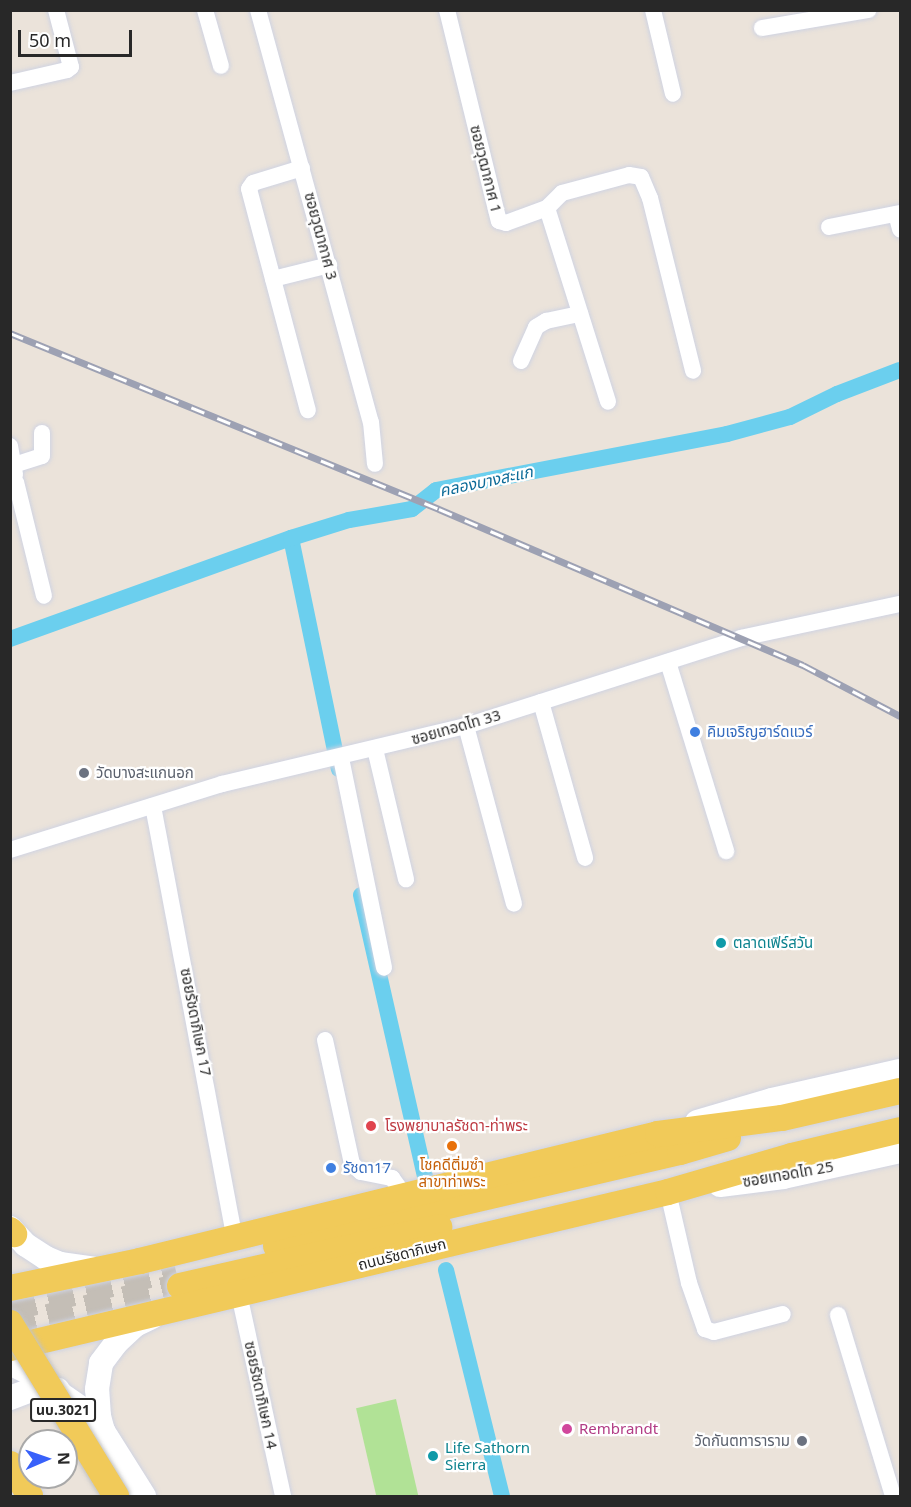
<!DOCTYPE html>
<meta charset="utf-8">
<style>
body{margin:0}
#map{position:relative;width:911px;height:1507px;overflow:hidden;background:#ebe3da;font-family:"Noto Sans","Noto Sans Thai",sans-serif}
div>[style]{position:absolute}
.green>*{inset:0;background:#b1e296;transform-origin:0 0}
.canal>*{height:16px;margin:-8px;padding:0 8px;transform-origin:8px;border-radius:8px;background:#6bcfee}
.primary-tunnel>*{height:26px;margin-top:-13px;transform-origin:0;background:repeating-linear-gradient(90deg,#c4beb6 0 26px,transparent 0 39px)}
.roads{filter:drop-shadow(0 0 2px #cfd3e2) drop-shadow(0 0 2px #cfd3e2)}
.minor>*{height:16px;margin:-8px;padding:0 8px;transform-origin:8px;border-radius:8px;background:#fff}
.secondary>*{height:24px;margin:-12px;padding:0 12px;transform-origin:12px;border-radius:12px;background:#fff}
.primary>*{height:26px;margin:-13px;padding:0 13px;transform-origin:13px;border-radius:13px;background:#f1ca59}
.rail>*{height:7px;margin-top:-3.5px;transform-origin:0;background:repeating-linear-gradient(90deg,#fff 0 14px,#9da1b3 0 28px);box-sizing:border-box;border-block:2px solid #9da1b3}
.bridges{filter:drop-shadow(0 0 2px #c3c3c3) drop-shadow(0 0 2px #c3c3c3)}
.primary-bridge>*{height:26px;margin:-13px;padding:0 13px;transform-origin:13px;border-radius:13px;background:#f1ca59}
.dots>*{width:16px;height:16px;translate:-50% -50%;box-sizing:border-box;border:3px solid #fff;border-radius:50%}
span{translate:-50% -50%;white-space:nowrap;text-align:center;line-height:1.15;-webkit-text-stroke:4.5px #fff;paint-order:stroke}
.shield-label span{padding:2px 4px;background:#fff;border:2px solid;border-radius:4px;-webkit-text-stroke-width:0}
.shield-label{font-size:14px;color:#282828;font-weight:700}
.street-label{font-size:15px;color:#282828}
.shop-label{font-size:15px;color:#366cbe}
.left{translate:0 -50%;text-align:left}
.worship-label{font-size:15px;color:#5b616d}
.right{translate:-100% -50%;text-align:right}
.culture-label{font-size:15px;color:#0d838f}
.health-label{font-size:15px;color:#be3a42}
.food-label{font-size:15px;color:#c56008}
.hotel-label{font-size:15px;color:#b23c85}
.water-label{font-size:16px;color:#0d6b98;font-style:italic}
.frame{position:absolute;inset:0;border:12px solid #282828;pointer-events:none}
.north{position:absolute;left:18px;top:1429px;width:60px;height:60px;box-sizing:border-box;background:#fff;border:2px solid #a9a9a9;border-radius:50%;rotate:88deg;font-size:16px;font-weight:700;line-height:24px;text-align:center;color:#282828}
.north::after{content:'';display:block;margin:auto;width:21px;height:27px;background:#3861fa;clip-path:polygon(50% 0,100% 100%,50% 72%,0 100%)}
.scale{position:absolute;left:18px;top:30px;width:114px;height:27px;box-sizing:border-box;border:3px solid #282828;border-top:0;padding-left:8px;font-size:18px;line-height:21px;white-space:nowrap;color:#282828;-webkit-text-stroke:4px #fff;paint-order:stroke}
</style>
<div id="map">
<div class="green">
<div style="left:396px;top:1399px;width:99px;height:41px;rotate:77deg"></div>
</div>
<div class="canal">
<div style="left:291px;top:538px;width:236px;rotate:78.3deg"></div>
<div style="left:10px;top:639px;width:299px;rotate:-19.8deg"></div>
<div style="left:291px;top:538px;width:61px;rotate:-17.2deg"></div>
<div style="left:349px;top:520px;width:64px;rotate:-9.9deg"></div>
<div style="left:412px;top:509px;width:31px;rotate:-38deg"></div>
<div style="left:436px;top:490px;width:296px;rotate:-10.9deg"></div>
<div style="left:727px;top:434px;width:65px;rotate:-15.1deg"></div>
<div style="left:790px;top:417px;width:52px;rotate:-26.1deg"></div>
<div style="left:837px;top:394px;width:67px;rotate:-20.9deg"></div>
<div style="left:361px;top:895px;width:289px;rotate:77.2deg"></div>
<div style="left:446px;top:1270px;width:233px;rotate:76.1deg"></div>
</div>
<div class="primary-tunnel">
<div style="left:10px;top:1308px;width:170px;rotate:-13.3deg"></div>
<div style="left:10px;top:1326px;width:175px;rotate:-13.2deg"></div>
</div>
<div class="roads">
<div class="minor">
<div style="left:205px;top:10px;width:58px;rotate:74.1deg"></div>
<div style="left:258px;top:10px;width:427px;rotate:74.7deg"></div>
<div style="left:371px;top:422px;width:42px;rotate:84.6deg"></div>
<div style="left:447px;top:10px;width:217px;rotate:76.2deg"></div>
<div style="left:499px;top:221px;width:7px;rotate:16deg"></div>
<div style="left:506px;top:223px;width:44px;rotate:-20.1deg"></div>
<div style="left:547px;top:208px;width:203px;rotate:72.5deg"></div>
<div style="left:653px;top:10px;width:86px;rotate:76.6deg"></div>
<div style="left:762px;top:28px;width:108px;rotate:-9.6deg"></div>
<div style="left:10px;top:83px;width:58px;rotate:-12.8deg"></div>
<div style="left:67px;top:70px;width:5px;rotate:-37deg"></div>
<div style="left:71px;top:67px;width:59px;rotate:-104.7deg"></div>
<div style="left:302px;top:168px;width:51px;rotate:163deg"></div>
<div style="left:253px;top:183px;width:7px;rotate:124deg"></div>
<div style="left:249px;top:189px;width:229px;rotate:75.1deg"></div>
<div style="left:547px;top:208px;width:21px;rotate:-45deg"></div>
<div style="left:562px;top:193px;width:69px;rotate:-15deg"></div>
<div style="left:629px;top:175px;width:12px;rotate:9deg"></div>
<div style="left:641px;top:177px;width:23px;rotate:67deg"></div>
<div style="left:650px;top:198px;width:178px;rotate:76deg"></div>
<div style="left:896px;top:214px;width:16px;rotate:75deg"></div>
<div style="left:829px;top:227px;width:72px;rotate:-11.2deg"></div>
<div style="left:273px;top:279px;width:58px;rotate:-14deg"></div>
<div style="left:521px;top:361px;width:37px;rotate:-66deg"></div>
<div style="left:536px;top:327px;width:12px;rotate:-31deg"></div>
<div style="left:546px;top:321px;width:35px;rotate:-12deg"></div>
<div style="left:10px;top:446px;width:29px;rotate:80deg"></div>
<div style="left:14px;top:465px;width:29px;rotate:-18deg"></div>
<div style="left:42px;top:456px;width:23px;rotate:-90deg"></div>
<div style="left:16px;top:482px;width:117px;rotate:76.2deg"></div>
<div style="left:668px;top:662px;width:198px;rotate:72.9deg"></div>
<div style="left:541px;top:702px;width:162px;rotate:74.2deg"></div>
<div style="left:466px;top:726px;width:184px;rotate:74.9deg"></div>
<div style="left:375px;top:749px;width:134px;rotate:76.6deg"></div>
<div style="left:341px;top:758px;width:214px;rotate:78.4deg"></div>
<div style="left:153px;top:806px;width:440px;rotate:79.3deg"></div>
<div style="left:10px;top:850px;width:222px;rotate:-17.3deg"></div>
<div style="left:222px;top:784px;width:251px;rotate:-13.4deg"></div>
<div style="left:466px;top:726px;width:289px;rotate:-17.7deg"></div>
<div style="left:741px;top:638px;width:163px;rotate:-12.1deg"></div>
<div style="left:325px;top:1040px;width:127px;rotate:77.7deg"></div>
<div style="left:352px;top:1164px;width:12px;rotate:42deg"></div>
<div style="left:361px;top:1172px;width:32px;rotate:11deg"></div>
<div style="left:392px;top:1178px;width:22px;rotate:54deg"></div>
<div style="left:668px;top:1192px;width:93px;rotate:77deg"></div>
<div style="left:689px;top:1283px;width:49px;rotate:70.8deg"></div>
<div style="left:705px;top:1329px;width:9px;rotate:18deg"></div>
<div style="left:714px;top:1332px;width:71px;rotate:-14.6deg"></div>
<div style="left:239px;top:1294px;width:207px;rotate:77.7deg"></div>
<div style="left:838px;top:1315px;width:189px;rotate:73.1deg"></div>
</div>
<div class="secondary">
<div style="left:697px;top:1122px;width:78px;rotate:-16.3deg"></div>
<div style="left:772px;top:1100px;width:131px;rotate:-12.8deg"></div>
<div style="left:720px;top:1185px;width:64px;rotate:-7.2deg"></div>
<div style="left:783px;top:1177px;width:120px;rotate:-12.5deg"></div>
<div style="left:10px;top:1228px;width:23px;rotate:47deg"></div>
<div style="left:26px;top:1245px;width:24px;rotate:33deg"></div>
<div style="left:46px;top:1258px;width:15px;rotate:23deg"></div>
<div style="left:60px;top:1264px;width:34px;rotate:8deg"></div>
<div style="left:10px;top:1363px;width:22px;rotate:27deg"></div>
<div style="left:30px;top:1373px;width:62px;rotate:34.5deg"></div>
<div style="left:81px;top:1408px;width:32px;rotate:46deg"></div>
<div style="left:103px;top:1431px;width:77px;rotate:57.8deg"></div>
<div style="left:10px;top:1398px;width:26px;rotate:-21deg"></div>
<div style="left:34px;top:1389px;width:24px;rotate:2deg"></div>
<div style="left:103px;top:1431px;width:16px;rotate:-105deg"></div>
<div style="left:99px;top:1416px;width:27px;rotate:-94deg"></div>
<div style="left:97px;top:1389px;width:26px;rotate:-81deg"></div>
<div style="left:101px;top:1363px;width:26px;rotate:-53deg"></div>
<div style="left:117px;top:1342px;width:25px;rotate:-43deg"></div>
<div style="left:135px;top:1325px;width:19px;rotate:-25deg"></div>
</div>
<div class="primary">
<div style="left:10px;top:1230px;width:6px;rotate:45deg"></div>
<div style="left:276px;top:1246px;width:415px;rotate:-13.1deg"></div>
<div style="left:680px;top:1152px;width:50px;rotate:-16.3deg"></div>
<div style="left:180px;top:1286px;width:266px;rotate:-12.8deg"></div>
<div style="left:10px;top:1288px;width:133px;rotate:-11.7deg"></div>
<div style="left:140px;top:1261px;width:533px;rotate:-13.78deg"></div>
<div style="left:658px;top:1134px;width:125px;rotate:-7.4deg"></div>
<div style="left:782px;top:1118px;width:121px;rotate:-12.9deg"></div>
<div style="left:10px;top:1348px;width:676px;rotate:-13.34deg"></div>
<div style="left:668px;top:1192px;width:129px;rotate:-16.2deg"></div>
<div style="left:792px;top:1156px;width:111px;rotate:-13.5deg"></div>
<div style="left:10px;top:1464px;width:38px;rotate:58deg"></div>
</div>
</div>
<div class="rail">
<div style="left:10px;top:333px;width:464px;rotate:22.3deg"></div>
<div style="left:439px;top:509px;width:396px;rotate:23.2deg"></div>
<div style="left:803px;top:665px;width:110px;rotate:27.7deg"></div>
</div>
<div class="bridges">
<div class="primary-bridge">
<div style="left:10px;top:1323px;width:203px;rotate:58.5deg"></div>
</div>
</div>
<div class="dots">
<div style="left:695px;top:732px;background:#3f7fe0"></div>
<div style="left:84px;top:773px;background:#6b7280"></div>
<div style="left:721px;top:943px;background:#0f9aa8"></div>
<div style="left:371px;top:1126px;background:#e0444e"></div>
<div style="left:452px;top:1146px;background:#e8710a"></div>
<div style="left:331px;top:1168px;background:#3f7fe0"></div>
<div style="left:567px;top:1429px;background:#d1479c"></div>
<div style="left:802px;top:1441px;background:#6b7280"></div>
<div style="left:433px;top:1456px;background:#0f9aa8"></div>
</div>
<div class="shield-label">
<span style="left:63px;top:1410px">นบ.3021</span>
</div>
<div class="street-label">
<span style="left:486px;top:169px;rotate:76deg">ซอยวุฒากาศ 1</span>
<span style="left:321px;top:236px;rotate:75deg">ซอยวุฒากาศ 3</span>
<span style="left:456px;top:727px;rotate:-16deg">ซอยเทอดไท 33</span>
<span style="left:196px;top:1022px;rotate:79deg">ซอยรัชดาภิเษก 17</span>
<span style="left:788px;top:1174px;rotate:-10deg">ซอยเทอดไท 25</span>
<span style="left:402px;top:1254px;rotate:-14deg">ถนนรัชดาภิเษก</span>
<span style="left:261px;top:1395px;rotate:78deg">ซอยรัชดาภิเษก 14</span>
</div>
<div class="shop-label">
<span class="left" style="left:707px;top:732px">คิมเจริญฮาร์ดแวร์</span>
<span class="left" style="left:343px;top:1168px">รัชดา17</span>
</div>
<div class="worship-label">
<span class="left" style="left:96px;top:773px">วัดบางสะแกนอก</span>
<span class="right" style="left:790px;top:1441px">วัดกันตทาราราม</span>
</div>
<div class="culture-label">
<span class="left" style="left:733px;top:943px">ตลาดเฟิร์สวัน</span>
<span class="left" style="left:445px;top:1456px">Life Sathorn<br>Sierra</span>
</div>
<div class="health-label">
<span class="left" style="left:385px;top:1126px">โรงพยาบาลรัชดา-ท่าพระ</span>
</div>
<div class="food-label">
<span style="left:452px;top:1173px">โชคดีติ่มซำ<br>สาขาท่าพระ</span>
</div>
<div class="hotel-label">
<span class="left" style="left:579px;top:1429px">Rembrandt</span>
</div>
<div class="water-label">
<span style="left:486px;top:481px;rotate:-12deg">คลองบางสะแก</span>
</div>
<div class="frame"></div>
<div class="north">N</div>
<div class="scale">50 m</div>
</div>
